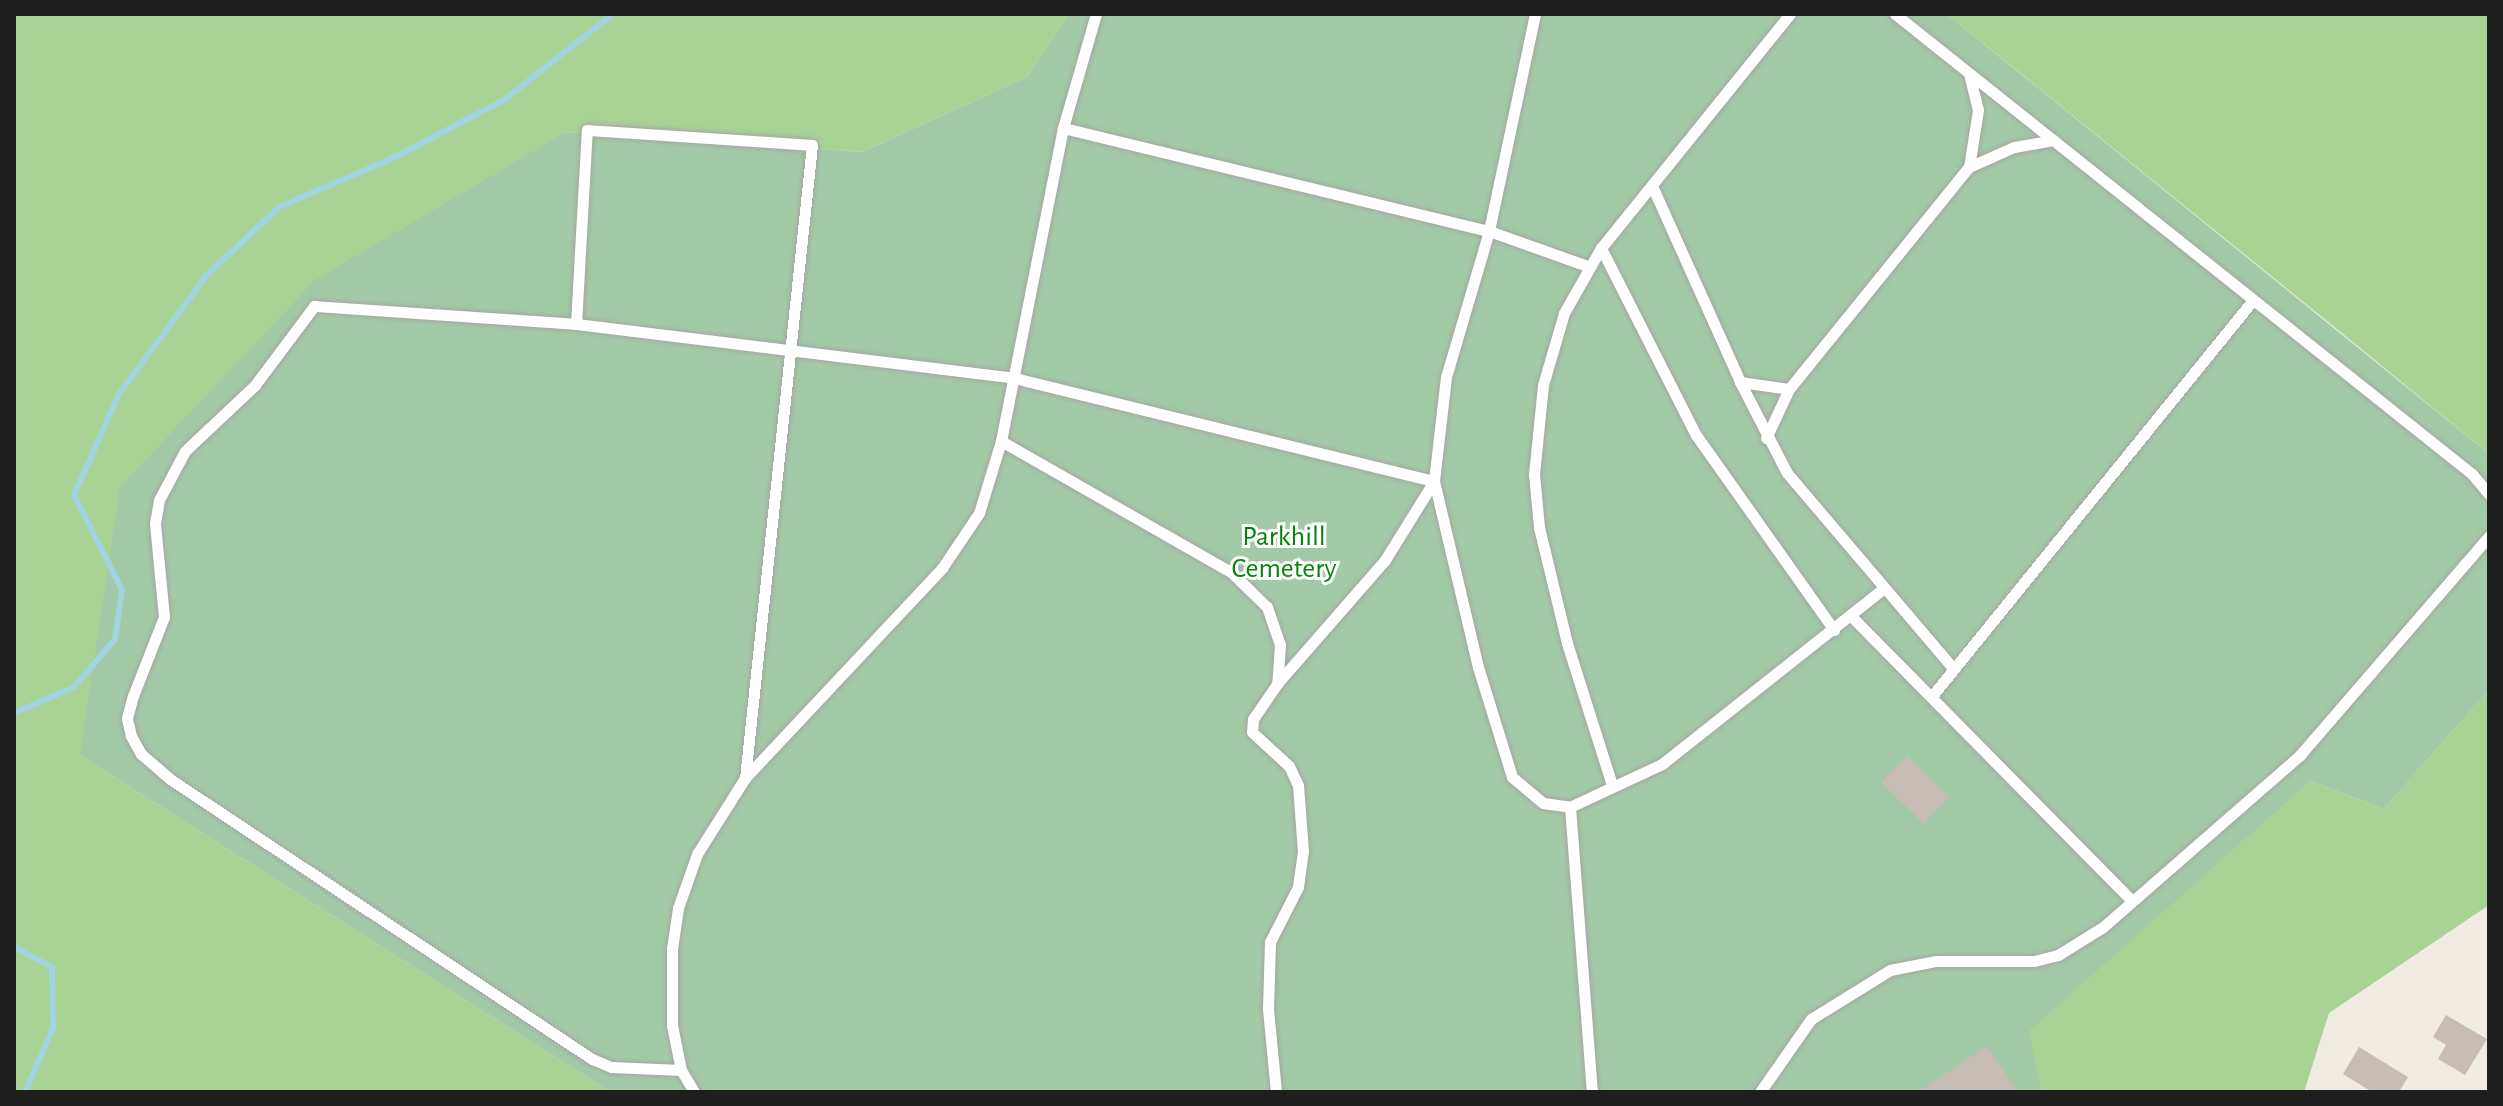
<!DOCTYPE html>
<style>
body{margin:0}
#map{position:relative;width:2503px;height:1106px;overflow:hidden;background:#f0ebe3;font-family:"Alegreya Sans",sans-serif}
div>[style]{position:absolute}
.forest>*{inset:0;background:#a9d295}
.cemetery>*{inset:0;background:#a3caa7}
.stream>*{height:6px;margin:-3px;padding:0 3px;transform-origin:3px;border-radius:3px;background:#a1d4e0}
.building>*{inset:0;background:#c8bdb6;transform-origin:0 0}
.roads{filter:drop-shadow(0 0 2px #a5a5a5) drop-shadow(0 0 2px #a5a5a5)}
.service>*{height:11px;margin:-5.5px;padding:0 5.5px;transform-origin:5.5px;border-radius:5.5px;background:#fff}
span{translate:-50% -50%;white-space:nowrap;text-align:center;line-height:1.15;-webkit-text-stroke:6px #fff;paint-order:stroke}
.park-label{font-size:28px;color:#04840a}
.frame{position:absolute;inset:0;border:16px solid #1e1e1e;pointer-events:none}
</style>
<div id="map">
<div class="forest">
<div style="clip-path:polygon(14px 14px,1069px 14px,1027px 77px,862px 152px,565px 132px,80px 755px,610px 1092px,14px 1092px)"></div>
<div style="clip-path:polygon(1947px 14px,2489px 14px,2489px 454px,2343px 334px)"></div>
<div style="clip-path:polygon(2489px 690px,2489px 905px,2329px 1013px,2304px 1092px,2042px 1092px,2028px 1031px,2311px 781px,2384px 809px)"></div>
</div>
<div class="cemetery">
<div style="clip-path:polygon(1069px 14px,1947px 14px,2489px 454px,2489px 690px,2384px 809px,2311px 781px,2029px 1031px,2042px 1092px,610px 1092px,80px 755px,120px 487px,315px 280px,566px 132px,862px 152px,1027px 77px)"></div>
</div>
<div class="stream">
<div style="left:14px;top:713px;width:65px;rotate:-23.4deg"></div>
<div style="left:74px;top:687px;width:63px;rotate:-49.5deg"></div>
<div style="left:115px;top:639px;width:49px;rotate:-81.9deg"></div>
<div style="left:122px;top:590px;width:106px;rotate:-116.8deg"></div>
<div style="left:74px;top:495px;width:111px;rotate:-66deg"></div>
<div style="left:119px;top:394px;width:147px;rotate:-53.6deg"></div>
<div style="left:206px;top:276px;width:100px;rotate:-43.4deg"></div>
<div style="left:279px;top:207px;width:126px;rotate:-23.3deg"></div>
<div style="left:395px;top:157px;width:123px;rotate:-27.6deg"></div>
<div style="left:504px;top:100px;width:139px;rotate:-38.3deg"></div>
<div style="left:14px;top:947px;width:43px;rotate:27.8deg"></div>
<div style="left:52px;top:967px;width:61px;rotate:89.1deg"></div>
<div style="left:53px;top:1028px;width:70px;rotate:113.6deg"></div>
</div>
<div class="building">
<div style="left:1907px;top:756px;width:59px;height:37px;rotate:44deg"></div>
<div style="clip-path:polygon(2446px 1015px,2487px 1039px,2465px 1075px,2438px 1059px,2446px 1045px,2433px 1037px)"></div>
<div style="clip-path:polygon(1987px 1046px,2018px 1092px,1918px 1092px)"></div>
<div style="clip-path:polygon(2359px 1047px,2408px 1077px,2399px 1092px,2372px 1092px,2343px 1074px)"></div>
</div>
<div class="roads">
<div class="service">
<div style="left:1535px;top:14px;width:222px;rotate:102deg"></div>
<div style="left:1489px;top:231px;width:152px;rotate:106.4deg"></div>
<div style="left:1446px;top:377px;width:105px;rotate:96.6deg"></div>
<div style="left:1434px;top:481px;width:191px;rotate:76.7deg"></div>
<div style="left:1478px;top:667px;width:115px;rotate:72.8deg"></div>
<div style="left:1512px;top:777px;width:40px;rotate:40deg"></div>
<div style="left:1543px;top:803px;width:27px;rotate:8deg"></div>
<div style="left:1570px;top:807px;width:286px;rotate:85.6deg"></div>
<div style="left:1895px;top:14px;width:738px;rotate:38.56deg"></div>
<div style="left:2472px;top:474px;width:26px;rotate:50deg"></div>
<div style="left:1063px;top:128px;width:438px;rotate:13.6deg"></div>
<div style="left:1489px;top:231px;width:107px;rotate:19.6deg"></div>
<div style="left:1969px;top:167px;width:58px;rotate:-81deg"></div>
<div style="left:1978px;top:110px;width:34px;rotate:-104deg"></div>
<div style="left:1653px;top:188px;width:213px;rotate:65.8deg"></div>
<div style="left:1740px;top:382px;width:49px;rotate:8.1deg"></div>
<div style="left:1789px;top:389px;width:286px;rotate:-51deg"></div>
<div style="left:1969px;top:167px;width:49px;rotate:-24deg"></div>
<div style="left:2014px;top:147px;width:40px;rotate:-10deg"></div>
<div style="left:1601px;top:248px;width:210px;rotate:63.1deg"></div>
<div style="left:1696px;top:435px;width:239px;rotate:54.7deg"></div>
<div style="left:576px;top:324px;width:194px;rotate:-86.8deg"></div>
<div style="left:587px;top:130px;width:225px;rotate:3.8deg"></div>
<div style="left:812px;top:145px;width:637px;rotate:96.04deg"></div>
<div style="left:745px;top:778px;width:90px;rotate:122.3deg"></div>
<div style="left:697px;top:854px;width:57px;rotate:109.4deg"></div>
<div style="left:678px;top:908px;width:41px;rotate:98.3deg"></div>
<div style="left:672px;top:949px;width:76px;rotate:90deg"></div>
<div style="left:672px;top:1025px;width:46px;rotate:78.7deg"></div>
<div style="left:681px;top:1070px;width:26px;rotate:59deg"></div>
<div style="left:1740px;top:382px;width:102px;rotate:62.7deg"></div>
<div style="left:1787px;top:473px;width:255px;rotate:49.6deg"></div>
<div style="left:1766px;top:438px;width:54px;rotate:-64.9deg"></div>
<div style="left:1001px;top:441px;width:266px;rotate:29.7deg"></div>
<div style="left:1232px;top:573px;width:49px;rotate:44.2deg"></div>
<div style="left:1267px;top:607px;width:40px;rotate:71.1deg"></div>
<div style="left:1280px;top:645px;width:39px;rotate:94deg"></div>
<div style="left:1277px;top:684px;width:42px;rotate:124.4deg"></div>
<div style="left:1253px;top:719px;width:13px;rotate:94deg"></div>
<div style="left:1252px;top:732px;width:50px;rotate:42.6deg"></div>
<div style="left:1289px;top:766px;width:21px;rotate:65deg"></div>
<div style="left:1298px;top:785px;width:66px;rotate:85.7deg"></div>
<div style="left:1303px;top:851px;width:36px;rotate:98deg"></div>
<div style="left:1298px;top:887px;width:62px;rotate:117deg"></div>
<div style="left:1270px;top:942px;width:67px;rotate:91.7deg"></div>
<div style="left:1268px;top:1009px;width:83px;rotate:84.5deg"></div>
<div style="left:1851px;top:616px;width:400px;rotate:45.4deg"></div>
<div style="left:1932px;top:696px;width:510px;rotate:-50.97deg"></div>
<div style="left:745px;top:778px;width:288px;rotate:-46.8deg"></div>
<div style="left:942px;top:568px;width:66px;rotate:-56.1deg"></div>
<div style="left:979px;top:513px;width:75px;rotate:-73deg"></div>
<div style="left:1001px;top:441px;width:319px;rotate:-78.8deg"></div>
<div style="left:1063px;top:128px;width:119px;rotate:-73.9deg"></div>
<div style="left:1612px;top:785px;width:149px;rotate:-107.6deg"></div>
<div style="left:1567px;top:643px;width:119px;rotate:-103.6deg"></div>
<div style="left:1539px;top:527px;width:53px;rotate:-95.4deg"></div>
<div style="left:1534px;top:474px;width:89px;rotate:-84.2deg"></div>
<div style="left:1543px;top:385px;width:75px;rotate:-73.7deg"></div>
<div style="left:1564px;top:313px;width:75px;rotate:-60.4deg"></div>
<div style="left:1601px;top:248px;width:301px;rotate:-51.1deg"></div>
<div style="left:1570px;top:807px;width:102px;rotate:-25.1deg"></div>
<div style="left:1662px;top:764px;width:282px;rotate:-38.4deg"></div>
<div style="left:681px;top:1070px;width:70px;rotate:-177.5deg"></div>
<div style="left:611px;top:1067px;width:21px;rotate:-157deg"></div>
<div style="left:592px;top:1059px;width:506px;rotate:-146.44deg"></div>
<div style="left:170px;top:779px;width:38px;rotate:-139deg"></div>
<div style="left:141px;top:754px;width:21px;rotate:-119deg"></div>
<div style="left:131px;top:736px;width:18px;rotate:-103deg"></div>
<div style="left:127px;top:718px;width:23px;rotate:-75deg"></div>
<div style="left:133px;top:696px;width:85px;rotate:-68.6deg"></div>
<div style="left:164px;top:617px;width:94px;rotate:-95.5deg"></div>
<div style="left:155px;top:523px;width:23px;rotate:-80deg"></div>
<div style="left:159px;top:500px;width:55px;rotate:-62deg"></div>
<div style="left:185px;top:451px;width:96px;rotate:-43.3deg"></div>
<div style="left:255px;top:385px;width:99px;rotate:-53.2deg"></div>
<div style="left:314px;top:306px;width:263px;rotate:3.9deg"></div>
<div style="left:576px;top:324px;width:441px;rotate:7deg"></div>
<div style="left:1014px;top:378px;width:432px;rotate:13.8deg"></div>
<div style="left:1434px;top:481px;width:93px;rotate:121.8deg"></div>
<div style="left:1385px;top:560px;width:164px;rotate:131.1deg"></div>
<div style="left:1760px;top:1092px;width:89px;rotate:-55.1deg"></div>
<div style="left:1811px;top:1019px;width:93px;rotate:-31.8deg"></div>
<div style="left:1890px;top:970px;width:47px;rotate:-11.1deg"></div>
<div style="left:1936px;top:961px;width:98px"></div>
<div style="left:2034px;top:961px;width:25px;rotate:-14deg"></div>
<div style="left:2058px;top:955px;width:53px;rotate:-31.9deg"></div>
<div style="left:2103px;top:927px;width:262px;rotate:-41.1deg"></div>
<div style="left:2300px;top:755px;width:289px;rotate:-49.2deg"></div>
</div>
</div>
<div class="park-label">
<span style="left:1284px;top:553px">Parkhill<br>Cemetery</span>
</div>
<div class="frame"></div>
</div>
